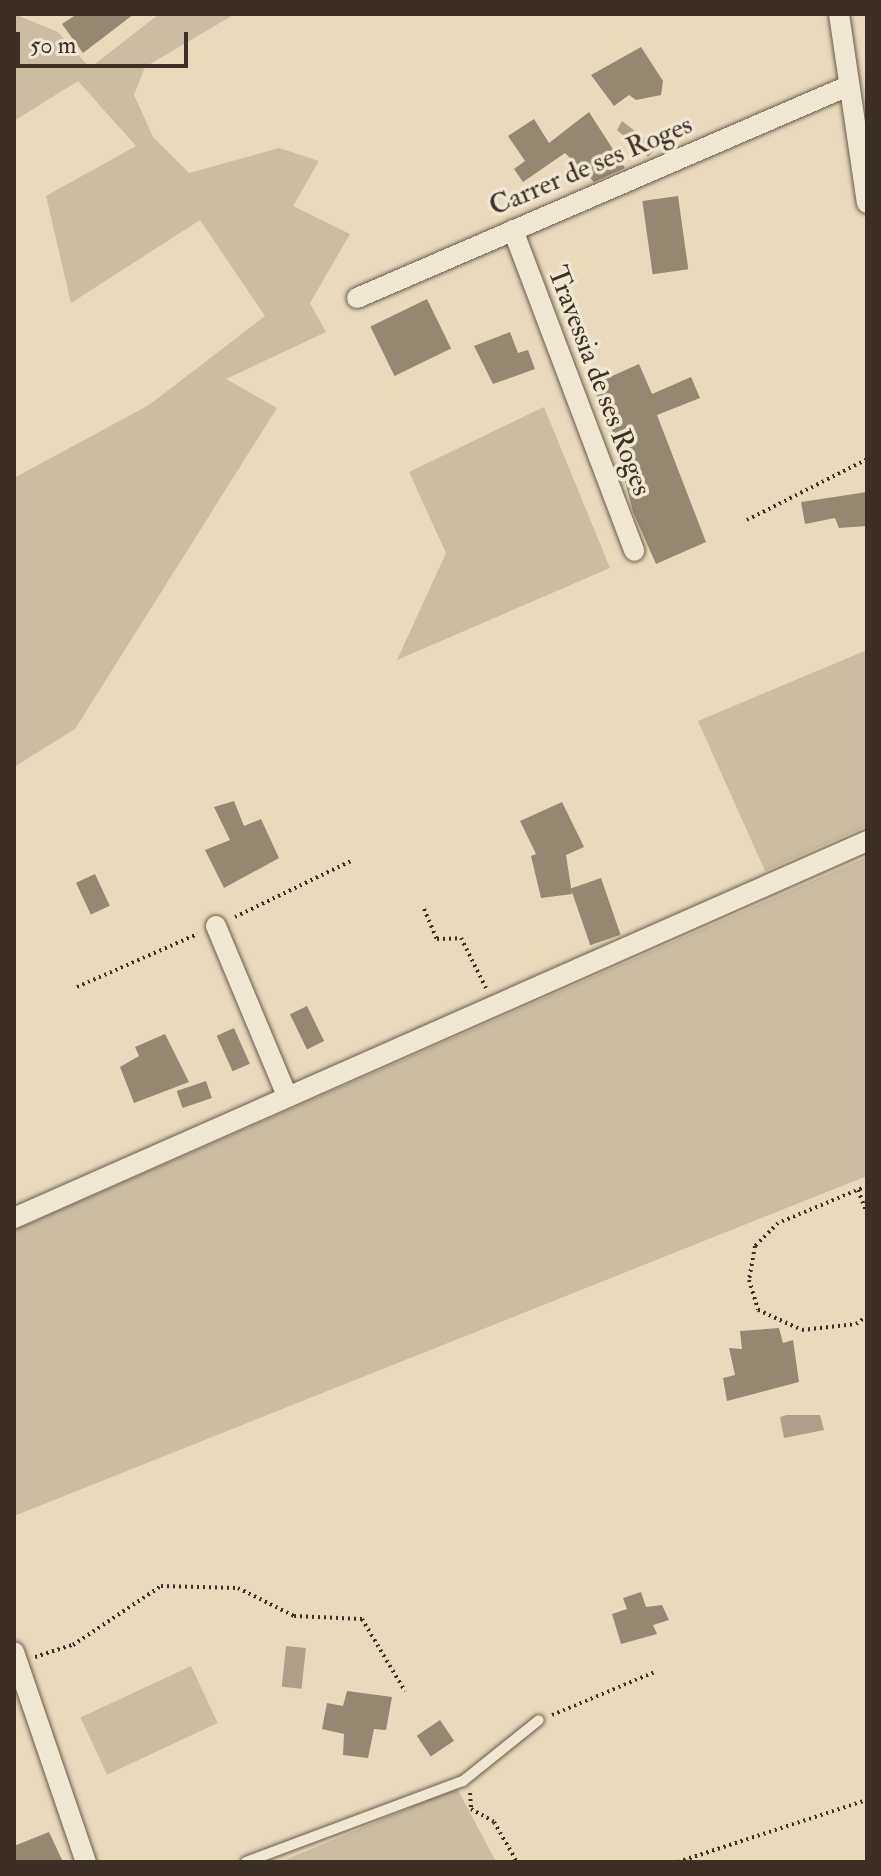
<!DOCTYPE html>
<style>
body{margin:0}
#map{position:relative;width:881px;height:1876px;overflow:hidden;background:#e8daba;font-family:"IM FELL Double Pica",serif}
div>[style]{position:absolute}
.green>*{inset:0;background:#cbbda1;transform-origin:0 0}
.water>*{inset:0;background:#aea088;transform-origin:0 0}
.building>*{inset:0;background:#958873;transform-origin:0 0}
.path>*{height:4px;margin-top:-2px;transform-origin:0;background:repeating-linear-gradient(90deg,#3c2f26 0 2px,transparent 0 6px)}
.roads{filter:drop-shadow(0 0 2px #675a4b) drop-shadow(0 0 2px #675a4b)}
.lane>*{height:10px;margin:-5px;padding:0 5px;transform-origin:5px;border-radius:5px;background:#f0e7d2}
.street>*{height:20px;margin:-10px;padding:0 10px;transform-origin:10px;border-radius:10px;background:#f0e7d2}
span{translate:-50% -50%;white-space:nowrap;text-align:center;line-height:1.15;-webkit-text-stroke:7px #f0e7d2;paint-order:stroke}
.street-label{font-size:28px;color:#3c2f26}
.frame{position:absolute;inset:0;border:16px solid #3c2f26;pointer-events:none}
.scale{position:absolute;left:16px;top:32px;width:172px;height:36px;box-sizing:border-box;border:4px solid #3c2f26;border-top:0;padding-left:10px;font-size:24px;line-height:28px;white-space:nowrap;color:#3c2f26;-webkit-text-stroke:6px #f0e7d2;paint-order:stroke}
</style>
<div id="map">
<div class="green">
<div style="clip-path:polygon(14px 14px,58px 32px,90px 68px,159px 14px,235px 14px,145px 67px,134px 95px,153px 137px,189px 173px,279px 148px,319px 161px,293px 206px,350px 234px,310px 303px,326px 332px,226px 379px,277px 408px,75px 729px,14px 767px,14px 478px,149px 405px,265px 316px,200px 220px,71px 303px,46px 196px,136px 146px,78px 81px,14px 121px)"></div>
<div style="clip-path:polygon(544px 407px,610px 568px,397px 660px,446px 553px,409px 472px)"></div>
<div style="clip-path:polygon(867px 650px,867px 826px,765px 871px,698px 721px)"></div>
<div style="clip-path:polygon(867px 857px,867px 1176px,14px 1516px,14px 1230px)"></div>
<div style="left:191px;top:1666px;width:63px;height:122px;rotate:65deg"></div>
<div style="clip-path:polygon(457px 1788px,496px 1862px,280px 1862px)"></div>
</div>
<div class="water">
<div style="clip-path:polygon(622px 121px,657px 148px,648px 157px,617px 130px)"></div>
<div style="clip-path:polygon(787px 1415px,820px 1415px,824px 1430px,784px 1438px,780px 1417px)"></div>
<div style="left:286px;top:1646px;width:20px;height:41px;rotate:6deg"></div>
</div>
<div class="building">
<div style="clip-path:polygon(77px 14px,134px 14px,83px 53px,62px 24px)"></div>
<div style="clip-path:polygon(641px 47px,663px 81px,661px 95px,636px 100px,629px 95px,614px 106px,591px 75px)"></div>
<div style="clip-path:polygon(589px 112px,625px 168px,594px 182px,565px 153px,523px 182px,514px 169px,525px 161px,508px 136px,534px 119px,549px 143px)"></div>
<div style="left:678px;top:196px;width:74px;height:36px;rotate:82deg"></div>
<div style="left:427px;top:299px;width:55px;height:63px;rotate:64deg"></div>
<div style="clip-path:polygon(510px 332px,518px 353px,528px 350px,535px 369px,493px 384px,474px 346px)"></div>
<div style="clip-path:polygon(639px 364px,652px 394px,691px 377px,700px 398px,657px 415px,706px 542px,656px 564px,633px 512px,611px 426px,592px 385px)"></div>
<div style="clip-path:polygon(867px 492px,867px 526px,839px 528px,835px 518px,805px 524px,801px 502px)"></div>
<div style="clip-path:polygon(234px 801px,244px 826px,261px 819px,279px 858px,224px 888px,205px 850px,230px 840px,214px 807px)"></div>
<div style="clip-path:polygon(562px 802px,584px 847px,566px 855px,572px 894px,541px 898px,531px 856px,536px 854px,520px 821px)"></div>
<div style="left:95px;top:874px;width:35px;height:21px;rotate:65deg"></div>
<div style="left:601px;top:878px;width:60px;height:32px;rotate:71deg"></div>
<div style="left:307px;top:1006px;width:39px;height:19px;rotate:64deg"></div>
<div style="left:234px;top:1028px;width:39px;height:19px;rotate:66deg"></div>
<div style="clip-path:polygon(165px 1034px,189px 1082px,134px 1103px,120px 1067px,139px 1056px,135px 1047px)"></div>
<div style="left:206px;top:1081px;width:18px;height:31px;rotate:71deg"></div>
<div style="clip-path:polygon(779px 1328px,783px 1343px,793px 1340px,799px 1382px,727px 1401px,723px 1378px,735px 1375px,729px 1348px,742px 1349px,740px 1331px)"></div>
<div style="clip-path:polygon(641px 1592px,646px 1607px,662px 1605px,669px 1620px,653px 1625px,657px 1634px,621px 1644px,612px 1614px,627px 1609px,623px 1598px)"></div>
<div style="clip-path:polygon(347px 1691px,392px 1697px,386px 1730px,374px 1729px,368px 1758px,343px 1755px,344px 1734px,322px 1729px,327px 1703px,343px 1706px)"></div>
<div style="left:440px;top:1720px;width:25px;height:28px;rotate:56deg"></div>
<div style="clip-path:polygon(49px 1832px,63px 1862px,14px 1862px,14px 1846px)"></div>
</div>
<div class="path">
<div style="left:747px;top:520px;width:135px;rotate:-26.9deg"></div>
<div style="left:424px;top:909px;width:33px;rotate:67deg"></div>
<div style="left:437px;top:939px;width:24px;rotate:-2deg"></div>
<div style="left:461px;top:938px;width:56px;rotate:63.4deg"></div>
<div style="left:235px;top:917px;width:129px;rotate:-25.8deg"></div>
<div style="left:77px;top:987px;width:132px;rotate:-23.7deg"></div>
<div style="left:867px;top:1186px;width:96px;rotate:157.4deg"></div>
<div style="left:778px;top:1223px;width:33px;rotate:135deg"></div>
<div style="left:755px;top:1246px;width:35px;rotate:100deg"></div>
<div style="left:749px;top:1280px;width:31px;rotate:73deg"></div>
<div style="left:758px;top:1310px;width:48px;rotate:24.4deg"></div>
<div style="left:802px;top:1330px;width:54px;rotate:-6.3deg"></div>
<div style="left:856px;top:1324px;width:14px;rotate:-36deg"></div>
<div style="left:858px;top:1190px;width:26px;rotate:69deg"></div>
<div style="left:35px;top:1657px;width:40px;rotate:-18deg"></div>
<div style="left:73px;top:1645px;width:106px;rotate:-33.8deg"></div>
<div style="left:161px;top:1586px;width:77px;rotate:1.5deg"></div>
<div style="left:238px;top:1588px;width:63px;rotate:26.6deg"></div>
<div style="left:294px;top:1616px;width:68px;rotate:2.5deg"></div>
<div style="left:362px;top:1619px;width:84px;rotate:59.2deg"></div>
<div style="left:552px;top:1715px;width:112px;rotate:-22.7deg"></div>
<div style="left:470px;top:1793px;width:16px;rotate:86deg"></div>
<div style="left:471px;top:1809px;width:26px;rotate:29deg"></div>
<div style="left:494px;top:1822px;width:46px;rotate:60.1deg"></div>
<div style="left:678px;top:1862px;width:199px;rotate:-18.2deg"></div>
</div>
<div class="roads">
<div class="lane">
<div style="left:246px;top:1862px;width:232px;rotate:-20.5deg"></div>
<div style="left:463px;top:1781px;width:97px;rotate:-38.8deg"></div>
</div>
<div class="street">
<div style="left:839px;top:14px;width:191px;rotate:81.6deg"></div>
<div style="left:513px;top:230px;width:343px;rotate:69.3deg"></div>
<div style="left:357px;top:298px;width:535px;rotate:-23.35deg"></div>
<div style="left:216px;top:926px;width:181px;rotate:67.3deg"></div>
<div style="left:14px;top:1218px;width:933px;rotate:-23.84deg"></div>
<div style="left:14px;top:1652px;width:222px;rotate:71.1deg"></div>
</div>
</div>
<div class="street-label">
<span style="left:591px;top:166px;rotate:-23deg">Carrer de ses Roges</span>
<span style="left:599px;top:381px;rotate:69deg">Travessia de ses Roges</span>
</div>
<div class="frame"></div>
<div class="scale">50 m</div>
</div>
